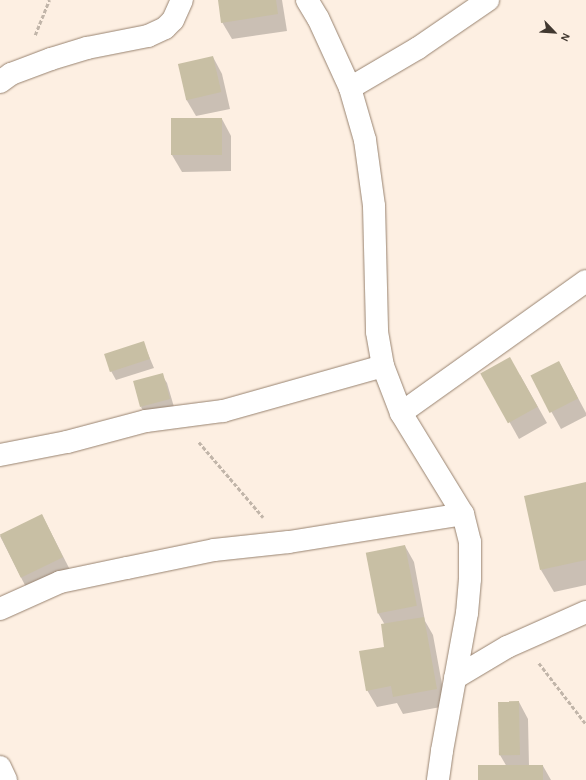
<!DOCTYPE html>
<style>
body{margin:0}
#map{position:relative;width:586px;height:780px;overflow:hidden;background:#fdefe2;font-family:"Alegreya Sans",sans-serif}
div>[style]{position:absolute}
.shadow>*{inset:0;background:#0003;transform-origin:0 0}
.building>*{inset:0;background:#c8bfa4;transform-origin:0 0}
.path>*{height:2.5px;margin-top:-1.25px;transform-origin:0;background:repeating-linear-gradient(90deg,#c1b5a9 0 4px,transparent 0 6px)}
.roads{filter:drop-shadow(0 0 1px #988370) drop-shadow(0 0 1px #988370)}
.street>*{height:22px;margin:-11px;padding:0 11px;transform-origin:11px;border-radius:11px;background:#fff}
span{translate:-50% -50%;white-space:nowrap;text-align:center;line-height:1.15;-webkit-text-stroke:4px #fdefe2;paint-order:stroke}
.north{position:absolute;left:534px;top:12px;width:40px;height:40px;-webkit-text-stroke:3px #fdefe2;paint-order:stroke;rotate:115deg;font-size:11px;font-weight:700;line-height:16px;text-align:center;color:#413830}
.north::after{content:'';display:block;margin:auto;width:14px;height:18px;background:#413830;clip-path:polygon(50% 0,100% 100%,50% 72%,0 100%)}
</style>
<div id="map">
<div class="shadow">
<div style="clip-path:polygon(219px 0,282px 0,287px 31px,232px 39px,222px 22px)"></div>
<div style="clip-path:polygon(213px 57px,222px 74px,230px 109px,196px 116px,186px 99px)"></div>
<div style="clip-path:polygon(222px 119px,231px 136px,231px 171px,182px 172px,172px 155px,172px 120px)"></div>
<div style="clip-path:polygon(143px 342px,154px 368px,116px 380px,111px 371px)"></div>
<div style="clip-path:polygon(559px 362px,586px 413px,586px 416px,561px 429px,532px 377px)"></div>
<div style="clip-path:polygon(483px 374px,520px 375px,547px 423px,519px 439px)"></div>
<div style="clip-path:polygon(162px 375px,167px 383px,174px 407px,146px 416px,141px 407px)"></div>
<div style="clip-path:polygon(586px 483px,586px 585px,554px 592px,541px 570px)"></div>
<div style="left:42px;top:515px;width:66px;height:47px;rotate:63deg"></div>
<div style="clip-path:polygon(405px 546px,414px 562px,425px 621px,433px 635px,446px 706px,403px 714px,397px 703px,377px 707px,367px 690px,386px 648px,385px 625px,378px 613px)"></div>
<div style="clip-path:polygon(519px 702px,528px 719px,529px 766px,543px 766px,551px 780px,479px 780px,507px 767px,500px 755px)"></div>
</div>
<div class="building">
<div style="clip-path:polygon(218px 0,276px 0,278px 14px,221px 23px)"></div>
<div style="left:213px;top:56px;width:37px;height:36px;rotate:77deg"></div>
<div style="left:222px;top:118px;width:37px;height:51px;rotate:90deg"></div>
<div style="left:144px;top:341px;width:19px;height:42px;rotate:72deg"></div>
<div style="left:510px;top:357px;width:57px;height:34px;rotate:61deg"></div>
<div style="left:559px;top:361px;width:42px;height:32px;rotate:63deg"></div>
<div style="left:163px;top:373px;width:27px;height:31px;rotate:75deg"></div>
<div style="clip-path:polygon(586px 482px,586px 560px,540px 570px,524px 496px)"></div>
<div style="left:42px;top:514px;width:48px;height:47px;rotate:64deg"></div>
<div style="left:405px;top:545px;width:62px;height:40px;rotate:79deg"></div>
<div style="clip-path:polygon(424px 617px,437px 689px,393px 697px,391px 686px,366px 691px,359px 651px,384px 647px,381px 624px)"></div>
<div style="left:519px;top:701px;width:54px;height:21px;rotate:89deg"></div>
<div style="left:543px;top:765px;width:15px;height:65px;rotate:90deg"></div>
</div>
<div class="path">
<div style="left:35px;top:35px;width:38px;rotate:-68deg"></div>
<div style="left:199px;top:442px;width:99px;rotate:49.5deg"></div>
<div style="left:539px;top:663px;width:77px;rotate:52.4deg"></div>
</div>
<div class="roads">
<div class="street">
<div style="left:307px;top:0;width:21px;rotate:59deg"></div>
<div style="left:318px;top:18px;width:77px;rotate:65.4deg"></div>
<div style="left:350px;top:88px;width:54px;rotate:73.9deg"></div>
<div style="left:365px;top:140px;width:67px;rotate:82.2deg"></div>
<div style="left:374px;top:206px;width:126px;rotate:88.6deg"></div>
<div style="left:377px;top:332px;width:35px;rotate:80deg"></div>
<div style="left:383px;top:366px;width:50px;rotate:69deg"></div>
<div style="left:401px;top:413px;width:119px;rotate:58.5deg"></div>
<div style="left:463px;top:514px;width:29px;rotate:76deg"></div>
<div style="left:470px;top:542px;width:37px;rotate:90deg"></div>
<div style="left:470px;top:579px;width:34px;rotate:95deg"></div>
<div style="left:467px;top:613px;width:140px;rotate:100.3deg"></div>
<div style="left:442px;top:751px;width:29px;rotate:98deg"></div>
<div style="left:0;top:82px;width:14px;rotate:-36deg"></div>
<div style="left:11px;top:74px;width:43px;rotate:-20.6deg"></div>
<div style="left:51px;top:59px;width:38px;rotate:-17deg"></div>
<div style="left:87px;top:48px;width:62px;rotate:-11.1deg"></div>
<div style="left:148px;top:36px;width:19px;rotate:-25deg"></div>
<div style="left:165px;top:28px;width:11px;rotate:-45deg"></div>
<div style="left:173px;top:20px;width:22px;rotate:-66deg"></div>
<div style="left:350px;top:88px;width:79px;rotate:-30.5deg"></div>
<div style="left:418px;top:48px;width:85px;rotate:-34.4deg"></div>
<div style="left:401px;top:413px;width:227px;rotate:-35.5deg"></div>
<div style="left:0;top:455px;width:68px;rotate:-11deg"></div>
<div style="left:67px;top:442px;width:82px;rotate:-14.9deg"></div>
<div style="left:146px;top:421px;width:78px;rotate:-7.4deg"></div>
<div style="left:223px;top:411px;width:166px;rotate:-15.7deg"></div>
<div style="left:0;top:609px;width:66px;rotate:-24.2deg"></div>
<div style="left:60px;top:582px;width:68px;rotate:-11.8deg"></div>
<div style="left:127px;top:568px;width:89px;rotate:-11.7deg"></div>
<div style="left:214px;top:550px;width:75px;rotate:-6.1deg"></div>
<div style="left:289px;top:542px;width:176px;rotate:-9.1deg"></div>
<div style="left:455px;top:678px;width:61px;rotate:-30.8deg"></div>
<div style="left:507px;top:647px;width:86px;rotate:-23.9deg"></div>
<div style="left:0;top:767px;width:14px;rotate:65deg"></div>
</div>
</div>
<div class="north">N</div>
</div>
